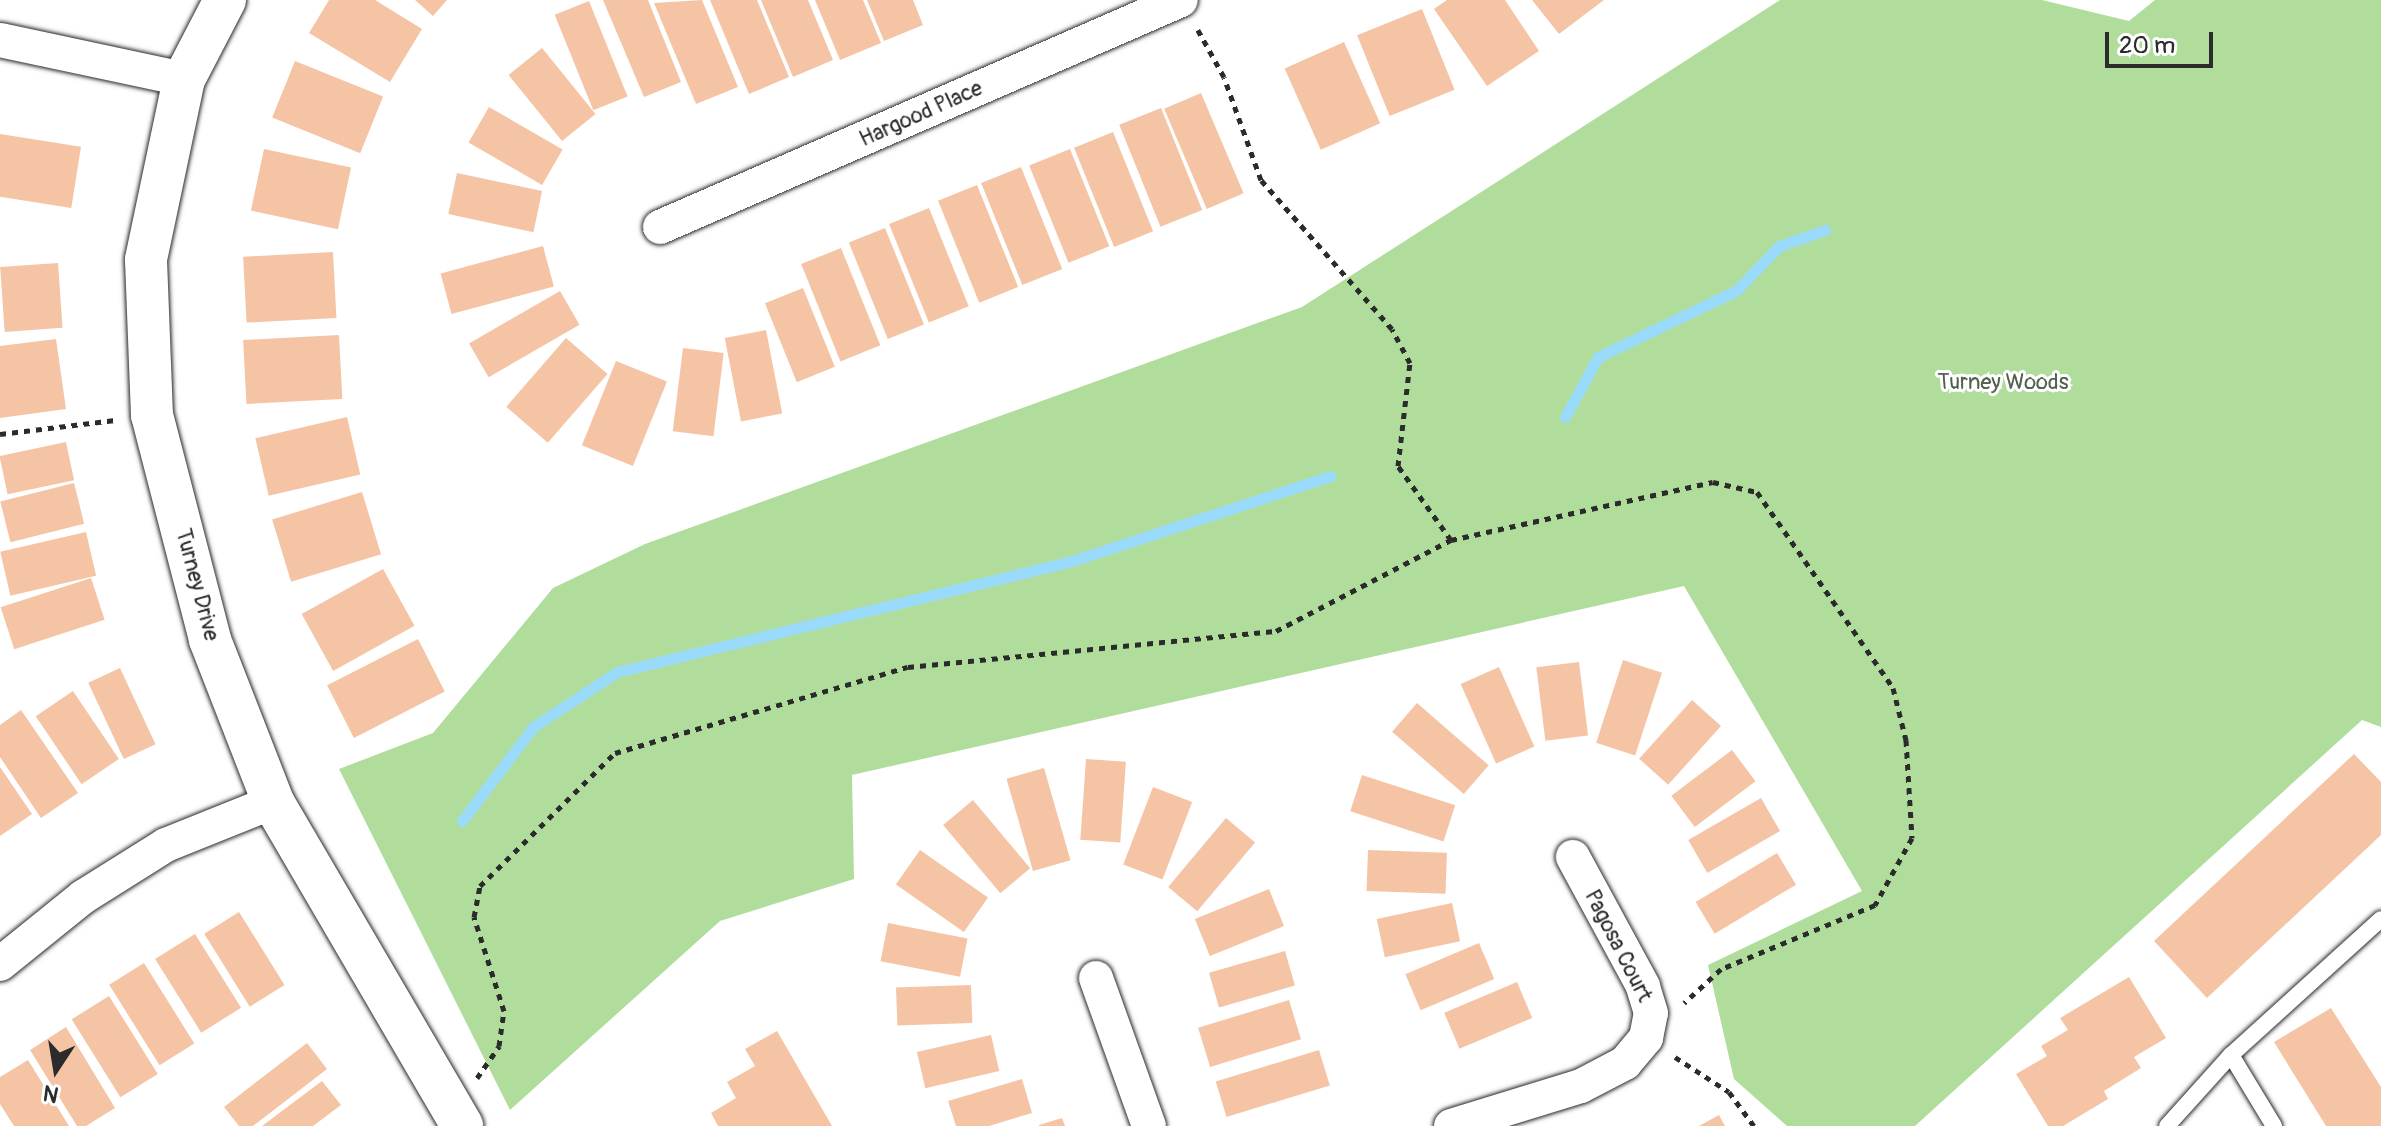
<!DOCTYPE html>
<style>
body{margin:0}
#map{position:relative;width:2381px;height:1126px;overflow:hidden;background:#fff;font-family:Pangolin,sans-serif}
div>[style]{position:absolute}
.green>*{inset:0;background:#b0dd9b}
.stream>*{height:11px;margin:-5.5px;padding:0 5.5px;transform-origin:5.5px;border-radius:5.5px;background:#9adbfc}
.building>*{inset:0;background:#f5c4a5;transform-origin:0 0}
.path>*{height:5px;margin-top:-2.5px;transform-origin:0;background:repeating-linear-gradient(90deg,#2b2b2b 0 6px,transparent 0 12px)}
.roads{filter:drop-shadow(0 0 2px #2b2b2b) drop-shadow(0 0 2px #2b2b2b)}
.service>*{height:16px;margin:-8px;padding:0 8px;transform-origin:8px;border-radius:8px;background:#fff}
.minor>*{height:34px;margin:-17px;padding:0 17px;transform-origin:17px;border-radius:17px;background:#fff}
.tertiary>*{height:42px;margin:-21px;padding:0 21px;transform-origin:21px;border-radius:21px;background:#fff}
span{translate:-50% -50%;white-space:nowrap;text-align:center;line-height:1.15;-webkit-text-stroke:6px #fff;paint-order:stroke}
.street-label{font-size:22px;color:#2b2b2b}
.park-label{font-size:22px;color:#53604d}
.north{position:absolute;left:16px;top:1030px;width:80px;height:80px;-webkit-text-stroke:6px #fff;paint-order:stroke;rotate:192deg;font-size:22px;font-weight:700;line-height:32px;text-align:center;color:#2b2b2b}
.north::after{content:'';display:block;margin:auto;width:28px;height:36px;background:#2b2b2b;clip-path:polygon(50% 0,100% 100%,50% 72%,0 100%)}
.scale{position:absolute;left:2105px;top:32px;width:108px;height:36px;box-sizing:border-box;border:4px solid #2b2b2b;border-top:0;padding-left:10px;font-size:24px;line-height:28px;white-space:nowrap;color:#2b2b2b;-webkit-text-stroke:6px #fff;paint-order:stroke}
</style>
<div id="map">
<div class="green">
<div style="clip-path:polygon(1780px 0,2042px 0,2129px 21px,2155px 0,2381px 0,2381px 727px,2362px 720px,1915px 1126px,1787px 1126px,1734px 1079px,1708px 965px,1862px 891px,1684px 586px,852px 775px,854px 879px,720px 921px,510px 1110px,339px 769px,433px 733px,553px 588px,645px 544px,1302px 307px)"></div>
</div>
<div class="stream">
<div style="left:1565px;top:417px;width:68px;rotate:-61.2deg"></div>
<div style="left:1598px;top:357px;width:154px;rotate:-25.7deg"></div>
<div style="left:1737px;top:290px;width:61px;rotate:-46.3deg"></div>
<div style="left:1779px;top:246px;width:49px;rotate:-19.2deg"></div>
<div style="left:462px;top:821px;width:118px;rotate:-52.9deg"></div>
<div style="left:533px;top:727px;width:100px;rotate:-33.2deg"></div>
<div style="left:617px;top:672px;width:465px;rotate:-13.7deg"></div>
<div style="left:1069px;top:562px;width:275px;rotate:-18.2deg"></div>
</div>
<div class="building">
<div style="clip-path:polygon(329px 0,375px 0,422px 29px,390px 82px,309px 33px)"></div>
<div style="clip-path:polygon(415px 0,447px 0,433px 16px)"></div>
<div style="clip-path:polygon(603px 0,648px 0,681px 82px,644px 97px)"></div>
<div style="clip-path:polygon(702px 0,738px 87px,696px 104px,654px 3px)"></div>
<div style="clip-path:polygon(710px 0,757px 0,789px 77px,749px 94px)"></div>
<div style="clip-path:polygon(761px 0,808px 0,833px 60px,793px 77px)"></div>
<div style="clip-path:polygon(815px 0,863px 0,881px 43px,840px 60px)"></div>
<div style="clip-path:polygon(867px 0,913px 0,923px 25px,884px 41px)"></div>
<div style="clip-path:polygon(1447px 0,1505px 0,1539px 51px,1487px 86px,1434px 9px)"></div>
<div style="clip-path:polygon(1532px 0,1604px 0,1559px 34px)"></div>
<div style="left:589px;top:1px;width:103px;height:37px;rotate:68deg"></div>
<div style="left:1422px;top:9px;width:87px;height:70px;rotate:68deg"></div>
<div style="left:1344px;top:42px;width:89px;height:65px;rotate:66deg"></div>
<div style="left:542px;top:48px;width:85px;height:43px;rotate:51deg"></div>
<div style="left:295px;top:61px;width:95px;height:61px;rotate:22deg"></div>
<div style="left:1201px;top:93px;width:109px;height:40px;rotate:67deg"></div>
<div style="left:489px;top:107px;width:85px;height:41px;rotate:30deg"></div>
<div style="left:1161px;top:108px;width:110px;height:45px;rotate:68deg"></div>
<div style="left:1113px;top:132px;width:107px;height:42px;rotate:68deg"></div>
<div style="left:0;top:134px;width:82px;height:62px;rotate:9deg"></div>
<div style="left:264px;top:149px;width:89px;height:63px;rotate:12deg"></div>
<div style="left:1070px;top:149px;width:105px;height:44px;rotate:68deg"></div>
<div style="left:1021px;top:167px;width:110px;height:43px;rotate:68deg"></div>
<div style="left:457px;top:173px;width:87px;height:42px;rotate:12deg"></div>
<div style="left:977px;top:185px;width:110px;height:42px;rotate:68deg"></div>
<div style="left:929px;top:208px;width:106px;height:43px;rotate:68deg"></div>
<div style="left:885px;top:228px;width:104px;height:39px;rotate:68deg"></div>
<div style="left:543px;top:246px;width:42px;height:106px;rotate:75deg"></div>
<div style="left:841px;top:248px;width:105px;height:43px;rotate:68deg"></div>
<div style="left:333px;top:252px;width:66px;height:90px;rotate:87deg"></div>
<div style="left:58px;top:263px;width:65px;height:58px;rotate:86deg"></div>
<div style="left:803px;top:288px;width:85px;height:41px;rotate:68deg"></div>
<div style="left:560px;top:291px;width:39px;height:105px;rotate:60deg"></div>
<div style="left:766px;top:330px;width:85px;height:42px;rotate:79deg"></div>
<div style="left:339px;top:335px;width:64px;height:96px;rotate:87deg"></div>
<div style="left:566px;top:338px;width:55px;height:91px;rotate:41deg"></div>
<div style="clip-path:polygon(56px 339px,66px 409px,0 418px,0 346px)"></div>
<div style="left:683px;top:348px;width:41px;height:84px;rotate:7deg"></div>
<div style="left:616px;top:361px;width:55px;height:91px;rotate:22deg"></div>
<div style="left:347px;top:417px;width:59px;height:94px;rotate:77deg"></div>
<div style="left:66px;top:442px;width:39px;height:68px;rotate:78deg"></div>
<div style="left:74px;top:483px;width:42px;height:76px;rotate:76deg"></div>
<div style="left:362px;top:492px;width:65px;height:94px;rotate:73deg"></div>
<div style="left:86px;top:532px;width:45px;height:88px;rotate:77deg"></div>
<div style="left:383px;top:569px;width:65px;height:93px;rotate:61deg"></div>
<div style="left:91px;top:578px;width:44px;height:95px;rotate:72deg"></div>
<div style="left:418px;top:639px;width:59px;height:102px;rotate:63deg"></div>
<div style="left:1623px;top:660px;width:41px;height:87px;rotate:18deg"></div>
<div style="left:1579px;top:662px;width:74px;height:43px;rotate:83deg"></div>
<div style="left:1499px;top:667px;width:87px;height:42px;rotate:66deg"></div>
<div style="left:120px;top:668px;width:84px;height:35px;rotate:65deg"></div>
<div style="left:73px;top:691px;width:82px;height:45px;rotate:56deg"></div>
<div style="left:1692px;top:700px;width:39px;height:79px;rotate:42deg"></div>
<div style="left:1417px;top:703px;width:95px;height:38px;rotate:41deg"></div>
<div style="clip-path:polygon(21px 710px,78px 793px,41px 818px,0 757px,0 725px)"></div>
<div style="left:1732px;top:750px;width:39px;height:76px;rotate:53deg"></div>
<div style="clip-path:polygon(2354px 754px,2381px 782px,2381px 835px,2207px 998px,2154px 941px)"></div>
<div style="left:1086px;top:759px;width:40px;height:81px;rotate:4deg"></div>
<div style="clip-path:polygon(0 767px,32px 814px,0 836px)"></div>
<div style="left:1044px;top:768px;width:96px;height:39px;rotate:74deg"></div>
<div style="left:1362px;top:775px;width:98px;height:38px;rotate:18deg"></div>
<div style="left:1153px;top:787px;width:42px;height:83px;rotate:21deg"></div>
<div style="left:1761px;top:798px;width:38px;height:84px;rotate:60deg"></div>
<div style="left:973px;top:800px;width:89px;height:39px;rotate:50deg"></div>
<div style="left:1226px;top:818px;width:38px;height:90px;rotate:40deg"></div>
<div style="left:920px;top:850px;width:83px;height:42px;rotate:35deg"></div>
<div style="left:1368px;top:850px;width:79px;height:41px;rotate:2deg"></div>
<div style="left:1777px;top:853px;width:37px;height:95px;rotate:59deg"></div>
<div style="left:1269px;top:889px;width:40px;height:80px;rotate:68deg"></div>
<div style="left:1452px;top:903px;width:39px;height:77px;rotate:78deg"></div>
<div style="left:239px;top:912px;width:86px;height:41px;rotate:58deg"></div>
<div style="left:888px;top:923px;width:81px;height:39px;rotate:11deg"></div>
<div style="left:195px;top:934px;width:87px;height:47px;rotate:58deg"></div>
<div style="left:1479px;top:943px;width:39px;height:80px;rotate:67deg"></div>
<div style="left:1285px;top:951px;width:36px;height:79px;rotate:74deg"></div>
<div style="left:144px;top:963px;width:95px;height:41px;rotate:58deg"></div>
<div style="clip-path:polygon(2129px 977px,2166px 1038px,2134px 1057px,2141px 1068px,2104px 1091px,2108px 1099px,2063px 1126px,2048px 1126px,2016px 1074px,2047px 1056px,2041px 1046px,2068px 1030px,2060px 1018px)"></div>
<div style="left:1517px;top:982px;width:39px;height:79px;rotate:67deg"></div>
<div style="left:971px;top:985px;width:38px;height:75px;rotate:88deg"></div>
<div style="left:109px;top:996px;width:92px;height:44px;rotate:58deg"></div>
<div style="left:1289px;top:1000px;width:41px;height:95px;rotate:73deg"></div>
<div style="clip-path:polygon(2331px 1008px,2381px 1087px,2381px 1126px,2326px 1126px,2274px 1042px)"></div>
<div style="clip-path:polygon(66px 1027px,115px 1108px,86px 1126px,77px 1126px,30px 1050px)"></div>
<div style="clip-path:polygon(777px 1031px,832px 1126px,718px 1126px,711px 1113px,736px 1098px,727px 1082px,755px 1066px,745px 1049px)"></div>
<div style="left:991px;top:1035px;width:37px;height:76px;rotate:77deg"></div>
<div style="clip-path:polygon(307px 1043px,327px 1069px,253px 1126px,239px 1126px,224px 1107px)"></div>
<div style="left:1319px;top:1050px;width:37px;height:108px;rotate:73deg"></div>
<div style="clip-path:polygon(28px 1060px,69px 1126px,14px 1126px,0 1104px,0 1077px)"></div>
<div style="clip-path:polygon(1022px 1079px,1032px 1113px,989px 1126px,956px 1126px,948px 1101px)"></div>
<div style="clip-path:polygon(322px 1081px,341px 1105px,313px 1126px,262px 1126px)"></div>
<div style="clip-path:polygon(1719px 1115px,1725px 1126px,1699px 1126px)"></div>
<div style="clip-path:polygon(1062px 1118px,1065px 1126px,1039px 1126px,1039px 1125px)"></div>
</div>
<div class="path">
<div style="left:0;top:434px;width:116px;rotate:-6.9deg"></div>
<div style="left:1451px;top:540px;width:268px;rotate:-12.5deg"></div>
<div style="left:1713px;top:482px;width:45px;rotate:12.8deg"></div>
<div style="left:1757px;top:492px;width:239px;rotate:55.2deg"></div>
<div style="left:1893px;top:688px;width:54px;rotate:76deg"></div>
<div style="left:1906px;top:740px;width:98px;rotate:86.5deg"></div>
<div style="left:1912px;top:838px;width:77px;rotate:118.9deg"></div>
<div style="left:1875px;top:905px;width:167px;rotate:157.4deg"></div>
<div style="left:1721px;top:969px;width:50px;rotate:137.4deg"></div>
<div style="left:1675px;top:1057px;width:64px;rotate:32.9deg"></div>
<div style="left:1729px;top:1092px;width:42px;rotate:53.7deg"></div>
<div style="left:477px;top:1078px;width:39px;rotate:-55deg"></div>
<div style="left:499px;top:1046px;width:35px;rotate:-82deg"></div>
<div style="left:504px;top:1011px;width:99px;rotate:-107.7deg"></div>
<div style="left:474px;top:917px;width:32px;rotate:-79deg"></div>
<div style="left:480px;top:886px;width:190px;rotate:-44.6deg"></div>
<div style="left:615px;top:753px;width:305px;rotate:-16.4deg"></div>
<div style="left:908px;top:667px;width:370px;rotate:-5.6deg"></div>
<div style="left:1276px;top:631px;width:197px;rotate:-27.5deg"></div>
<div style="left:1451px;top:540px;width:91px;rotate:-125.6deg"></div>
<div style="left:1398px;top:466px;width:104px;rotate:-83.4deg"></div>
<div style="left:1410px;top:363px;width:38px;rotate:-118deg"></div>
<div style="left:1392px;top:329px;width:198px;rotate:-131.3deg"></div>
<div style="left:1261px;top:180px;width:109px;rotate:-109.8deg"></div>
<div style="left:1224px;top:77px;width:54px;rotate:-119deg"></div>
</div>
<div class="roads">
<div class="service">
<div style="left:2167px;top:1126px;width:96px;rotate:-48deg"></div>
<div style="left:2274px;top:1126px;width:83px;rotate:-121.2deg"></div>
<div style="left:2231px;top:1055px;width:202px;rotate:-42.2deg"></div>
</div>
<div class="minor">
<div style="left:0;top:40px;width:188px;rotate:12deg"></div>
<div style="left:660px;top:227px;width:568px;rotate:-23.54deg"></div>
<div style="left:0;top:964px;width:107px;rotate:-38.9deg"></div>
<div style="left:83px;top:897px;width:98px;rotate:-32.1deg"></div>
<div style="left:166px;top:845px;width:115px;rotate:-21.9deg"></div>
<div style="left:1096px;top:978px;width:157px;rotate:70.3deg"></div>
<div style="left:1451px;top:1126px;width:136px;rotate:-17.1deg"></div>
<div style="left:1581px;top:1086px;width:50px;rotate:-27.6deg"></div>
<div style="left:1625px;top:1063px;width:33px;rotate:-50deg"></div>
<div style="left:1646px;top:1038px;width:25px;rotate:-79deg"></div>
<div style="left:1651px;top:1013px;width:28px;rotate:-107deg"></div>
<div style="left:1643px;top:986px;width:147px;rotate:-118.5deg"></div>
</div>
<div class="tertiary">
<div style="left:225px;top:0;width:89px;rotate:117.4deg"></div>
<div style="left:184px;top:79px;width:185px;rotate:101.9deg"></div>
<div style="left:146px;top:260px;width:155px;rotate:87.8deg"></div>
<div style="left:152px;top:415px;width:232px;rotate:75.5deg"></div>
<div style="left:210px;top:640px;width:174px;rotate:68.7deg"></div>
<div style="left:273px;top:802px;width:375px;rotate:59.7deg"></div>
</div>
</div>
<div class="street-label">
<span style="left:921px;top:114px;rotate:-24deg">Hargood Place</span>
<span style="left:197px;top:585px;rotate:75deg">Turney Drive</span>
<span style="left:1618px;top:946px;rotate:63deg">Pagosa Court</span>
</div>
<div class="park-label">
<span style="left:2003px;top:383px">Turney Woods</span>
</div>
<div class="north">N</div>
<div class="scale">20 m</div>
</div>
